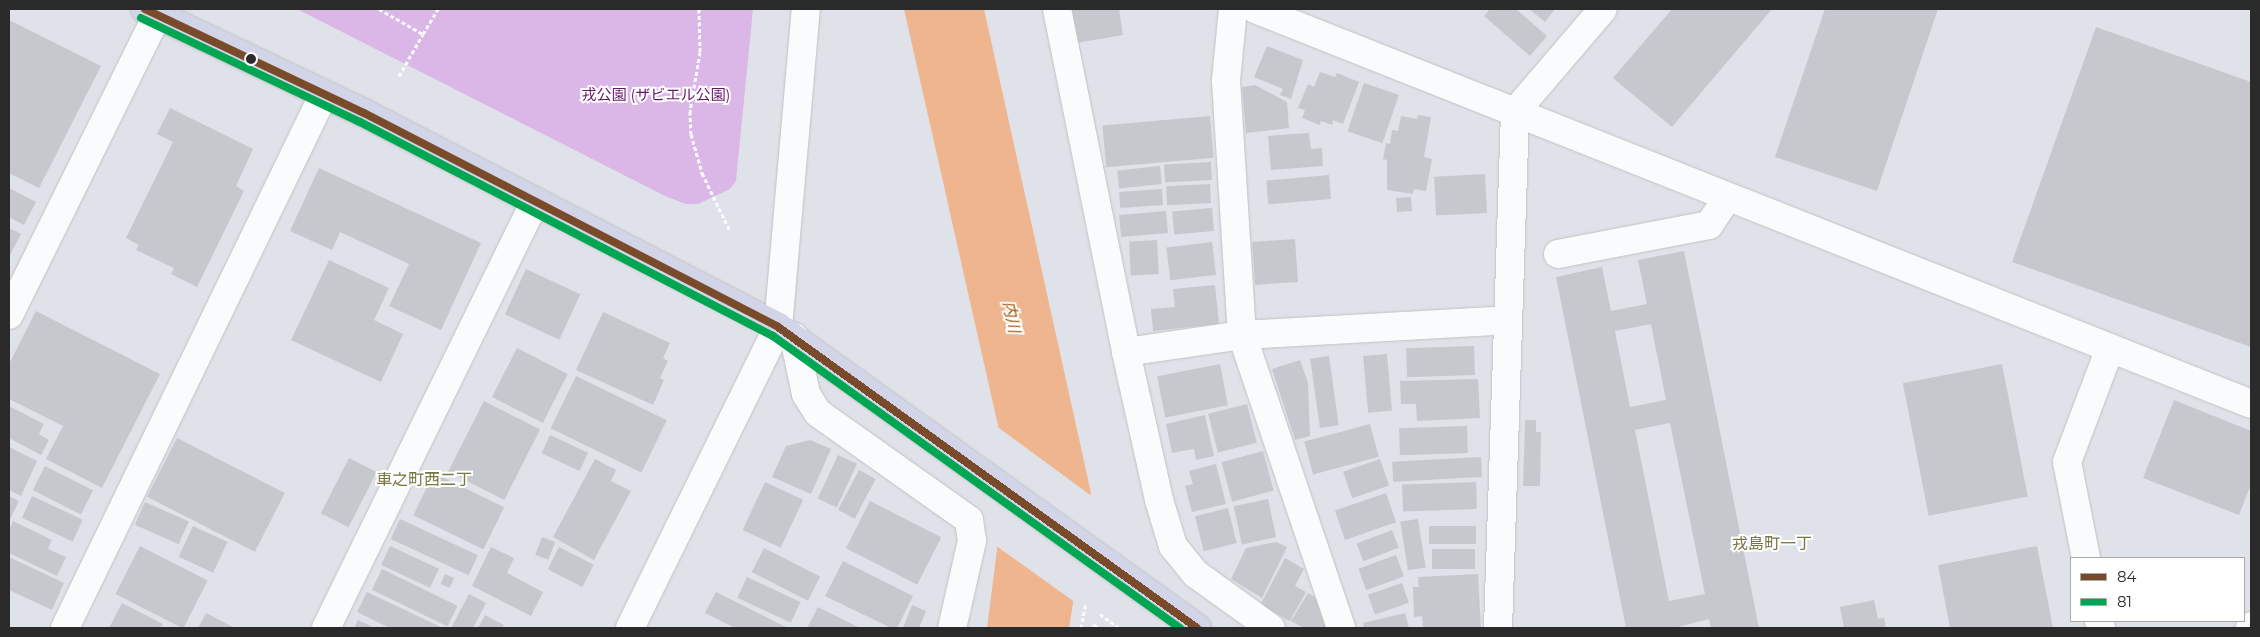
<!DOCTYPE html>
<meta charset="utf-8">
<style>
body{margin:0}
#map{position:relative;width:2260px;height:637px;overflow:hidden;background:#dfe2e9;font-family:Montserrat,"Noto Sans JP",sans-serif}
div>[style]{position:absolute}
.green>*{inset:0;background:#dbb7e8}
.water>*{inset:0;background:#efb58e}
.pier>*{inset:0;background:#dfe2e9}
.building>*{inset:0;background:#c6c8cd;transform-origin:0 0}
.path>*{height:3px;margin-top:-1.5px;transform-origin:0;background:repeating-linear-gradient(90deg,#fafbfc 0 4px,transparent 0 6.5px)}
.roads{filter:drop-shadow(0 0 1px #c1c2c2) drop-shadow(0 0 1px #c1c2c2)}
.minor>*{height:28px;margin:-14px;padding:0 14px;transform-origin:14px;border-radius:14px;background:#fafbfc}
.major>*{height:28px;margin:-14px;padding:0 14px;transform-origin:14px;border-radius:14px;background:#d2d4e8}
.bus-1>*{height:8px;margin:-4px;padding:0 4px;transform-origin:4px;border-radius:4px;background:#7a4b2a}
.bus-2>*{height:8px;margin:-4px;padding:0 4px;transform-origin:4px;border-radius:4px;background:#00a651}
.dots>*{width:14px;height:14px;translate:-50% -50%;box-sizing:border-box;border:2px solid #fff;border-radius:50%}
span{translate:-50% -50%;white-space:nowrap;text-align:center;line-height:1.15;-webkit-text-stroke:4px #fff;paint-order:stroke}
.park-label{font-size:15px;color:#66156b}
.water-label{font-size:16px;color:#a25205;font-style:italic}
.neighbourhood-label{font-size:16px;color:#787644}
.frame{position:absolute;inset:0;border:10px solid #2a2a2a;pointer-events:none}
.legend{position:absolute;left:2070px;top:557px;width:175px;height:65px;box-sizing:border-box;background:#fff;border:1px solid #aaa;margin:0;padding:6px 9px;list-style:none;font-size:15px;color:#2a2a2a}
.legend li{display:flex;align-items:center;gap:10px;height:25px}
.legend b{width:25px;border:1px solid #aaa}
</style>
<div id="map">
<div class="green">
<div style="clip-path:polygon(297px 9px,753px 9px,736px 181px,730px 189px,698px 204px,686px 204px,665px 196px)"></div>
</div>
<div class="water">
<div style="clip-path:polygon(904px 9px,984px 9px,1091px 493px,1069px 628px,987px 628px,997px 550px,999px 430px)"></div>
</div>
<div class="pier">
<div style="clip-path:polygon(995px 425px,1093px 497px,1076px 603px,995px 545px)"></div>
</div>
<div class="building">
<div style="clip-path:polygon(1070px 9px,1119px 9px,1123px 35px,1076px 43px)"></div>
<div style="clip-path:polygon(1490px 9px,1516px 9px,1547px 36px,1530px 56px,1484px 16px)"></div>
<div style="clip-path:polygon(1529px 9px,1555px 9px,1545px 22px)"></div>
<div style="clip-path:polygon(1672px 9px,1772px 9px,1672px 127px,1613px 78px)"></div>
<div style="clip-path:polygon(1825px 9px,1938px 9px,1877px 191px,1775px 157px)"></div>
<div style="clip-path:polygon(9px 20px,101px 66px,39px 188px,9px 173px)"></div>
<div style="clip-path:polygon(2096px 27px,2251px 82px,2251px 347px,2012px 262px)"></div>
<div style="clip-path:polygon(1267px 46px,1303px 60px,1291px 99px,1280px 95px,1283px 89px,1254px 77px)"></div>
<div style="clip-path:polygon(1320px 72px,1335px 77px,1337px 73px,1359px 82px,1343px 124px,1333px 120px,1332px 125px,1321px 121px,1320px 125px,1302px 118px,1305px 110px,1298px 108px,1308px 84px,1314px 87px)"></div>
<div style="left:1364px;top:83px;width:37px;height:51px;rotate:19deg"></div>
<div style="clip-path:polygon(1255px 85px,1287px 102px,1289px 128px,1246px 133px,1242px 87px)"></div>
<div style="clip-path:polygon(170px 108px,253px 149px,236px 186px,244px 191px,197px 287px,171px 274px,174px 268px,136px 250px,139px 245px,126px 238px,173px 142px,157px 134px)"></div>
<div style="clip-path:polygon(1418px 115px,1431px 117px,1424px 157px,1432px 159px,1426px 191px,1414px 189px,1413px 194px,1387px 190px,1387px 160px,1383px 159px,1386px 143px,1390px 144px,1392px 130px,1398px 131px,1401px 116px,1417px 119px)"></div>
<div style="left:1210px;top:116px;width:42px;height:108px;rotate:85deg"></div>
<div style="clip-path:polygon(1309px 133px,1311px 149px,1322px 148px,1323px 166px,1271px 170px,1268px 136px)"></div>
<div style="left:1211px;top:162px;width:18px;height:47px;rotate:87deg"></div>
<div style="left:1160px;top:166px;width:18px;height:43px;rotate:84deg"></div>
<div style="clip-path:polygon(319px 168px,481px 243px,441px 330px,389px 306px,409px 264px,340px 232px,332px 250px,290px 231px)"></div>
<div style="left:1485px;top:174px;width:39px;height:51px;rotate:87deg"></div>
<div style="left:1329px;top:175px;width:24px;height:63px;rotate:85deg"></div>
<div style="left:1210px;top:184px;width:19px;height:44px;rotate:87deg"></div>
<div style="clip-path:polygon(9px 188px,36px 202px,24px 225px,9px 217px)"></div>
<div style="left:1162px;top:189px;width:16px;height:43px;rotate:86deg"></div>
<div style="left:1411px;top:197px;width:14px;height:15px;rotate:86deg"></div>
<div style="left:1212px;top:208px;width:23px;height:40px;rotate:85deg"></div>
<div style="left:1166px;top:211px;width:22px;height:47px;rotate:85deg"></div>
<div style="clip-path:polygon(9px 228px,21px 234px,9px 257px)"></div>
<div style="left:1295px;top:239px;width:43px;height:43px;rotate:86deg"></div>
<div style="left:1157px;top:240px;width:34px;height:28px;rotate:87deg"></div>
<div style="left:1212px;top:242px;width:33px;height:46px;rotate:83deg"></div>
<div style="clip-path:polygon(evenodd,1684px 251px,1759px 628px,1711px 628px,1709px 619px,1674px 628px,1626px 628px,1556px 277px,1602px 267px,1611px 311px,1647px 304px,1638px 260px,1684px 251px,1651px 324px,1666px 400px,1630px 407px,1615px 331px,1651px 324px,1684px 251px,1670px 423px,1705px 594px,1669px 601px,1635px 430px,1670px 423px)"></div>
<div style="clip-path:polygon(329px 260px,389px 288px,374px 320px,403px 334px,381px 382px,291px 340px)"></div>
<div style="left:526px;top:269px;width:60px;height:50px;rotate:25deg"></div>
<div style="clip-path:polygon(1215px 285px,1219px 324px,1153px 331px,1151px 309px,1175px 307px,1173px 289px)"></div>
<div style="clip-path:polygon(36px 311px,160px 374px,102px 488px,46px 459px,63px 426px,9px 399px,9px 364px)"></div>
<div style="clip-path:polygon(603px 312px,670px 343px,663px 358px,668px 361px,660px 378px,664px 380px,653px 405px,576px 370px)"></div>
<div style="left:1474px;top:346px;width:29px;height:68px;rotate:88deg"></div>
<div style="left:517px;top:348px;width:57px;height:55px;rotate:27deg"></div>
<div style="left:1387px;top:354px;width:57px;height:24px;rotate:85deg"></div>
<div style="left:1329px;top:356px;width:70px;height:19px;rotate:82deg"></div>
<div style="clip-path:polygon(1300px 360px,1308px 383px,1310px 436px,1295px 440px,1272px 369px)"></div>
<div style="left:1220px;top:364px;width:42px;height:64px;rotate:79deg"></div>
<div style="left:2002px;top:364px;width:135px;height:101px;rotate:79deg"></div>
<div style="left:576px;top:376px;width:101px;height:58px;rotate:26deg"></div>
<div style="clip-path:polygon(1478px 379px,1480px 418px,1417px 421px,1416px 404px,1401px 404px,1400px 381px)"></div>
<div style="clip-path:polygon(2174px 400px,2251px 431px,2251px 484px,2239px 515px,2143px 478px)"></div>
<div style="left:484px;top:401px;width:63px;height:79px;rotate:27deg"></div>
<div style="left:1247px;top:404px;width:40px;height:40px;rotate:76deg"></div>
<div style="clip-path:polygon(9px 406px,44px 424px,39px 434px,49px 440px,41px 455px,9px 438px)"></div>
<div style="clip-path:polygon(1205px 415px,1214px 456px,1196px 460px,1194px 449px,1172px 453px,1166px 424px)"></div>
<div style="clip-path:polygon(1525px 420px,1536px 420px,1536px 432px,1541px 432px,1540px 486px,1523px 486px)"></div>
<div style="left:1370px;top:424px;width:34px;height:68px;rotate:75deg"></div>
<div style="left:1467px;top:426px;width:27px;height:68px;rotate:88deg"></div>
<div style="left:550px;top:435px;width:42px;height:20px;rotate:25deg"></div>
<div style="left:177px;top:438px;width:121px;height:66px;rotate:27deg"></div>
<div style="clip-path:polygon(810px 440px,831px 449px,811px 494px,772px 477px,786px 446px)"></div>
<div style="clip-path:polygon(9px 447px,37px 461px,21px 496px,9px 490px)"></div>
<div style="left:1263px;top:451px;width:41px;height:43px;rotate:75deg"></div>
<div style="left:838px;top:455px;width:21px;height:48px;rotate:25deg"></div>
<div style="left:1481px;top:457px;width:20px;height:89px;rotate:87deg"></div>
<div style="left:349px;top:458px;width:31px;height:62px;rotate:27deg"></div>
<div style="clip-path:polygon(595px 459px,616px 470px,611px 481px,631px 491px,594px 560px,553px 537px)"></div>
<div style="left:1380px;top:459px;width:28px;height:39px;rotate:71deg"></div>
<div style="clip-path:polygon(1216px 464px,1226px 504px,1192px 512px,1185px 486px,1193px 484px,1189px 471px)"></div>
<div style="left:45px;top:466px;width:54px;height:27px;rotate:27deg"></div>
<div style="left:859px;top:470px;width:19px;height:45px;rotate:28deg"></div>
<div style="left:434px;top:473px;width:78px;height:47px;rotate:26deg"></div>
<div style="left:765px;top:482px;width:42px;height:53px;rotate:25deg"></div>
<div style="left:1476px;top:482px;width:27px;height:74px;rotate:88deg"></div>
<div style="left:1386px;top:493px;width:31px;height:54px;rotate:71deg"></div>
<div style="clip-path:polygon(9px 496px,19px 501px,9px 521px)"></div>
<div style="left:32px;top:496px;width:56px;height:24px;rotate:25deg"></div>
<div style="left:1268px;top:499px;width:39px;height:35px;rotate:78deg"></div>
<div style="left:870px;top:501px;width:80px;height:53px;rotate:27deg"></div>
<div style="left:145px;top:502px;width:48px;height:25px;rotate:24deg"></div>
<div style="left:1228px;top:508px;width:36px;height:34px;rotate:76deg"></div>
<div style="left:400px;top:519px;width:86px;height:22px;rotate:25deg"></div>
<div style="left:1418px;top:519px;width:49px;height:18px;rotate:81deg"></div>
<div style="clip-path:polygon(13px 521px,52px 540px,48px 549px,66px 557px,57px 576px,9px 553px,9px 531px)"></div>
<div style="left:193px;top:526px;width:38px;height:34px;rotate:25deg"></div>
<div style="left:1429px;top:526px;width:47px;height:18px"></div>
<div style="left:1392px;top:530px;width:19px;height:38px;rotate:69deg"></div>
<div style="left:542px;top:537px;width:14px;height:19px;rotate:21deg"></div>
<div style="clip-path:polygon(1276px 542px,1287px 547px,1262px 598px,1231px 579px,1246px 548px)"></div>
<div style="left:140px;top:546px;width:76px;height:54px;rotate:27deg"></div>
<div style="left:390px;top:546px;width:54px;height:21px;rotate:25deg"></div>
<div style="clip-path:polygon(2037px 546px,2053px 628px,1950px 628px,1938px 565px)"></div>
<div style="clip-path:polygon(491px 547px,514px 558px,507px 573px,543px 592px,531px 616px,472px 586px)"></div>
<div style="left:559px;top:547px;width:39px;height:25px;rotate:27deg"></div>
<div style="left:764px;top:548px;width:63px;height:27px;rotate:27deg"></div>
<div style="left:1432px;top:549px;width:43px;height:20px"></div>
<div style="left:1396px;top:555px;width:23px;height:40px;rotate:70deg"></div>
<div style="clip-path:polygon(9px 557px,64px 583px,52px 610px,9px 590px)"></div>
<div style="clip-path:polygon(1285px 558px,1304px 569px,1295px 586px,1306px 592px,1290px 621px,1260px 605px)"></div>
<div style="clip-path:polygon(843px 561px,913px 596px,897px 628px,891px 628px,825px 596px)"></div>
<div style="left:382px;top:569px;width:84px;height:23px;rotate:26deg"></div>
<div style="left:445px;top:574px;width:10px;height:11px;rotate:24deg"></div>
<div style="clip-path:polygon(1478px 574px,1481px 628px,1423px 628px,1422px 616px,1414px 617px,1413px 587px,1419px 587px,1418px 577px)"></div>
<div style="left:747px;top:577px;width:59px;height:23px;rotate:25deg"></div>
<div style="left:1402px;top:583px;width:21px;height:36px;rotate:71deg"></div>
<div style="clip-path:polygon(367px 592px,443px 628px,390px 628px,357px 612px)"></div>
<div style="clip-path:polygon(716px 592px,788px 628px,735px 628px,705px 613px)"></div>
<div style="clip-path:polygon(1308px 593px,1315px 597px,1326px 628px,1304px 628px,1291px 621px)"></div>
<div style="clip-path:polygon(469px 594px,486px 603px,473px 628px,451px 628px)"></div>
<div style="clip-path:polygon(1874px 600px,1878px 619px,1884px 618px,1886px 628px,1844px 628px,1840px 607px)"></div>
<div style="clip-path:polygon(122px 603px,163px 624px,161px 628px,109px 628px)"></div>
<div style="clip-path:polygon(912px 605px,926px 611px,919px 628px,903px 628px)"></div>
<div style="clip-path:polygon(818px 607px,860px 628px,807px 628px)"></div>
<div style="clip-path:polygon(206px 613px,235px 628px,198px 628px)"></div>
<div style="clip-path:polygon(1405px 613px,1409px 628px,1364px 628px,1363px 623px)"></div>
<div style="clip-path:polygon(485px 615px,504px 625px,502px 628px,478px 628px)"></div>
<div style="clip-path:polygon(358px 620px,375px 628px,354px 628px)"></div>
</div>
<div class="path">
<div style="left:379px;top:9px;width:51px;rotate:29.6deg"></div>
<div style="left:423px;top:34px;width:29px;rotate:-59deg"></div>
<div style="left:699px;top:9px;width:43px;rotate:88.7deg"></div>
<div style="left:700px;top:52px;width:60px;rotate:99.6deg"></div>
<div style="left:690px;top:111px;width:23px;rotate:88deg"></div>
<div style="left:691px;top:134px;width:41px;rotate:74.2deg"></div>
<div style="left:702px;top:173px;width:64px;rotate:64.2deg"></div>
<div style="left:399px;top:76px;width:48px;rotate:-60.3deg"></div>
<div style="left:1100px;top:614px;width:24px;rotate:36deg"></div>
<div style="left:1081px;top:628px;width:25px;rotate:-79deg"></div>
<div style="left:1093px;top:628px;width:4px;rotate:-76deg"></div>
<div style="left:1094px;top:624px;width:6px;rotate:45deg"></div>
</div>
<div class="roads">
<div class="minor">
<div style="left:1057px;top:9px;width:350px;rotate:78.6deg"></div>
<div style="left:1126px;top:352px;width:152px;rotate:77.4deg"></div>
<div style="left:1159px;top:500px;width:48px;rotate:73.1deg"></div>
<div style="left:1173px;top:546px;width:36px;rotate:51deg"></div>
<div style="left:1196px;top:574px;width:92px;rotate:35.8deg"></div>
<div style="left:1233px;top:9px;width:72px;rotate:95.6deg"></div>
<div style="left:1226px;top:81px;width:255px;rotate:86.4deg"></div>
<div style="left:1242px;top:335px;width:309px;rotate:71.3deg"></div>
<div style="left:1255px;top:9px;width:1071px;rotate:21.63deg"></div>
<div style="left:1558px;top:254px;width:154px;rotate:-10.9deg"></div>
<div style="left:1709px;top:225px;width:32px;rotate:-56deg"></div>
<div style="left:9px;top:315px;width:335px;rotate:-63.7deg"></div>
<div style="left:794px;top:337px;width:58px;rotate:78.1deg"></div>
<div style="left:806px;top:394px;width:22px;rotate:58deg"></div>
<div style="left:818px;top:413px;width:185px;rotate:35.3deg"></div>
<div style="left:969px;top:520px;width:21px;rotate:82deg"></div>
<div style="left:972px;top:541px;width:89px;rotate:102.9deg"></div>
<div style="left:1126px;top:352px;width:117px;rotate:-8.3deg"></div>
<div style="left:1242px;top:335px;width:266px;rotate:-3.2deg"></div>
<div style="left:2086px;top:558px;width:98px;rotate:-101.2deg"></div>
<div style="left:2067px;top:462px;width:122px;rotate:-69.3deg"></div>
<div style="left:2099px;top:621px;width:7px;rotate:74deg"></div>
<div style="left:65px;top:628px;width:593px;rotate:-64.13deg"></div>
<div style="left:326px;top:628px;width:475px;rotate:-63.9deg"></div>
<div style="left:630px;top:628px;width:335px;rotate:-63.8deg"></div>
<div style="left:778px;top:327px;width:319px;rotate:-85deg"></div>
<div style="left:1498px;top:628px;width:516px;rotate:-88.11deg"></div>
<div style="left:1515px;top:112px;width:135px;rotate:-49.5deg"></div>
<div style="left:2250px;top:628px;width:2px;rotate:-63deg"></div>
</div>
<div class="major">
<div style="left:145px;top:9px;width:242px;rotate:25.4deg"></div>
<div style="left:364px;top:113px;width:466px;rotate:27.3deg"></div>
<div style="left:778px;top:327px;width:516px;rotate:35.69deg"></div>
</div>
</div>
<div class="bus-1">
<div style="left:145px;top:9px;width:242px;rotate:25.4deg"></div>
<div style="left:364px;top:113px;width:466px;rotate:27.3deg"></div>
<div style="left:778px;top:327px;width:516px;rotate:35.69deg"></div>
</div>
<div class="bus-2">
<div style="left:141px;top:18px;width:242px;rotate:25.4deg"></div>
<div style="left:360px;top:122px;width:465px;rotate:27.4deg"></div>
<div style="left:773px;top:336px;width:501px;rotate:35.66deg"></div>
</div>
<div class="dots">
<div style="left:251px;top:59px;background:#2a2a2a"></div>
</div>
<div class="park-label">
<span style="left:656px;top:95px">戎公園 (ザビエル公園)</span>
</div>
<div class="water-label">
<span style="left:1011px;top:317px;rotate:78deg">内川</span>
</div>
<div class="neighbourhood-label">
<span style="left:424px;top:480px">車之町西二丁</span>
<span style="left:1772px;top:544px">戎島町一丁</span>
</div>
<div class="frame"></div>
<ul class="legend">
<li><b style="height:6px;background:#7a4b2a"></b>84</li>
<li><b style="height:6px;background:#00a651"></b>81</li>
</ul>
</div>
